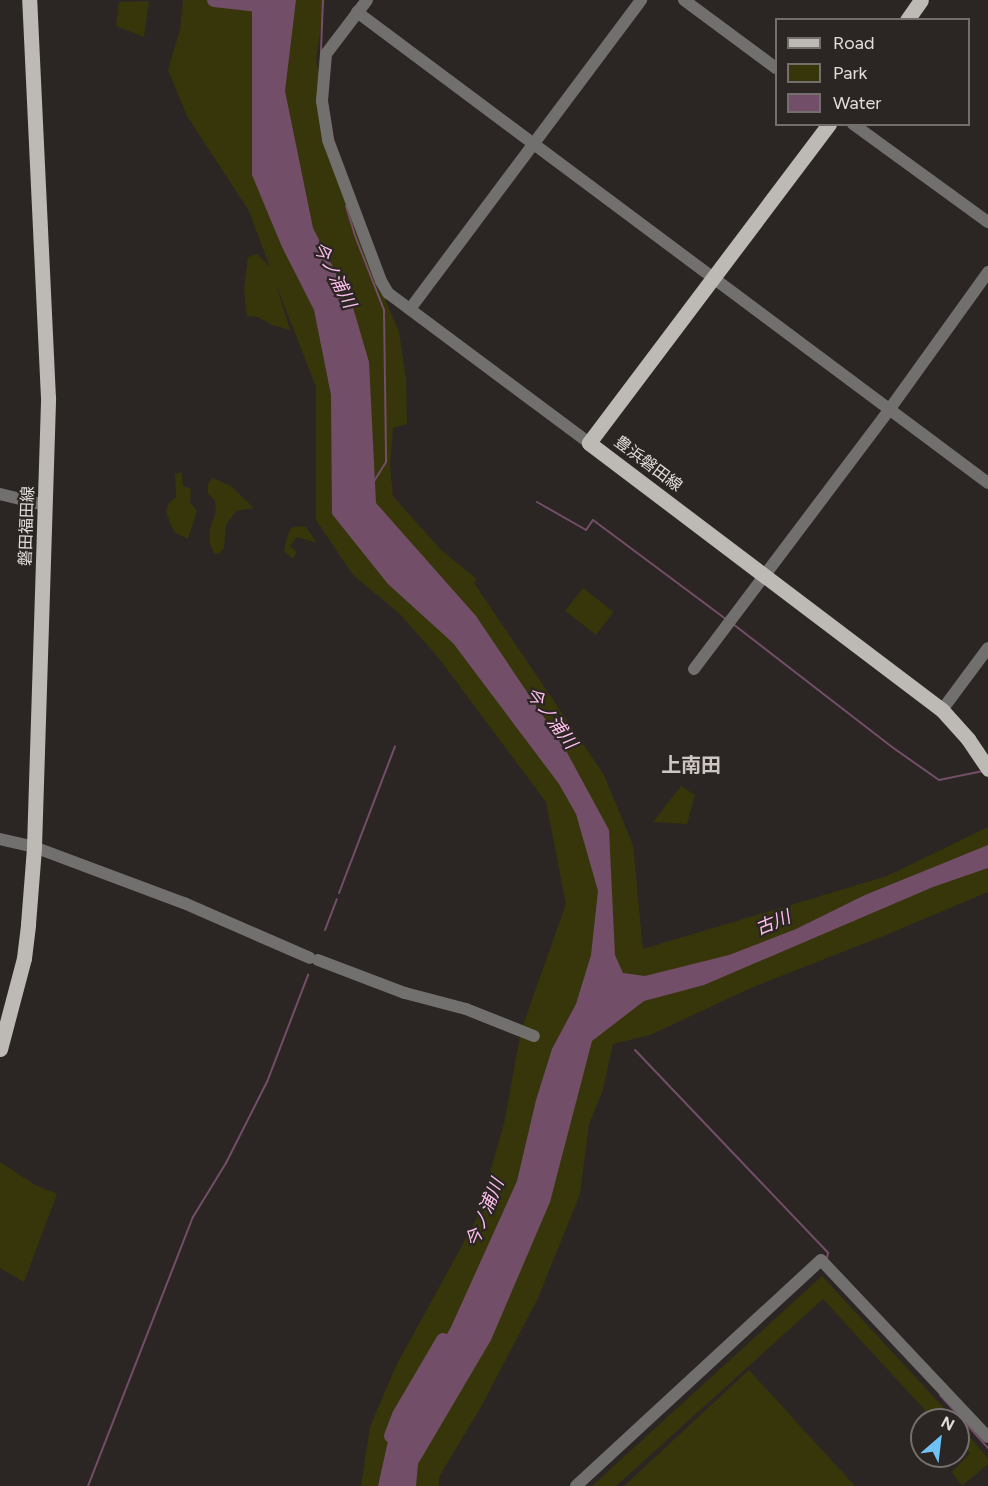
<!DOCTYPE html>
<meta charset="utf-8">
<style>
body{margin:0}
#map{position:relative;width:988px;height:1486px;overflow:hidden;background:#2b2623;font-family:Figtree,"Noto Sans JP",sans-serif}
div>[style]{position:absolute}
.green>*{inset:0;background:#36360a;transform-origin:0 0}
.water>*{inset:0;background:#734e69}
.stream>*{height:2px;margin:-1px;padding:0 1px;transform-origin:1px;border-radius:1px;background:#734e69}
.river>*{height:14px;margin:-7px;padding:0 7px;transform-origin:7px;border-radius:7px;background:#734e69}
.minor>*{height:12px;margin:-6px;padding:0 6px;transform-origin:6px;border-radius:6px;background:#72706e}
.major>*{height:15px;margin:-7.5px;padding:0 7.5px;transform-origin:7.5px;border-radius:7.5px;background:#bdb9b5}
span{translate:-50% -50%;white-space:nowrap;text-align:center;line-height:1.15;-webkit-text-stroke:4.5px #2b2623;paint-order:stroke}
.street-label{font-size:16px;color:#e1dddb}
.water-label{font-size:18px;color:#fdbeec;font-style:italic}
.quarter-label{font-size:20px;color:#cec6c3;font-weight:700}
.legend{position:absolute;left:775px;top:18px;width:195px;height:108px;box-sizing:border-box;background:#2b2623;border:2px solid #746f6d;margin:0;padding:8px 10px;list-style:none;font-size:18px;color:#e1dddb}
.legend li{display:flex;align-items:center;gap:12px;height:30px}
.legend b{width:30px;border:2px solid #746f6d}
.north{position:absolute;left:910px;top:1408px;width:60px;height:60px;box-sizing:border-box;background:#2b2623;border:2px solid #746f6d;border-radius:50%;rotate:28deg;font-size:16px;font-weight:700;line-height:24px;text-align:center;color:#e1dddb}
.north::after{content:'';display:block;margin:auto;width:21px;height:27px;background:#6fc2f4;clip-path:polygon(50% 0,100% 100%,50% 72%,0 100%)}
</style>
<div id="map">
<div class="green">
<div style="clip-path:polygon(183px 0,325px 0,316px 60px,334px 139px,384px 296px,399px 332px,406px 378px,407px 424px,393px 428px,390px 465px,393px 496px,442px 551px,477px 579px,474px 583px,604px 775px,633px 845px,643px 949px,887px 876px,988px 827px,988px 892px,886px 935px,753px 987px,650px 1035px,613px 1044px,602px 1093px,589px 1124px,580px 1194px,538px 1298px,482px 1405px,439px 1477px,439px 1486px,361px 1486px,370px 1427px,396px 1366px,476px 1220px,504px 1124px,521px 1031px,566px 904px,546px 802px,438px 657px,398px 612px,353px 575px,316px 520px,316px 387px,276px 284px,290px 330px,272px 325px,258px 317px,247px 316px,244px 289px,248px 257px,257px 254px,270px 267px,249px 211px,187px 116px,168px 70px,180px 30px)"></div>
<div style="clip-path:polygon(149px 1px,144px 37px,116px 26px,119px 2px)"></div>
<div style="clip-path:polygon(182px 472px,183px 486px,191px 489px,190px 502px,197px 511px,188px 539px,174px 532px,166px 512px,169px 503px,176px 497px,175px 474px)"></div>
<div style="clip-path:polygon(212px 478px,231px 486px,254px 508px,236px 511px,226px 525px,224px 548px,219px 554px,214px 553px,210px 544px,210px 529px,216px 511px,215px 500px,208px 494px,208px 484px)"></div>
<div style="clip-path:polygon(301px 526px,306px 527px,317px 543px,297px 537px,290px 546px,297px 552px,293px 559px,284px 551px,287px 538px,291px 528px)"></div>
<div style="left:583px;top:588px;width:39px;height:29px;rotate:38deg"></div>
<div style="clip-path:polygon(681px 786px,695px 795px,687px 824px,653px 822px)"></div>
<div style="clip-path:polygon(0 1162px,37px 1186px,57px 1194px,24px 1282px,0 1268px)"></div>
<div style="clip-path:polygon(822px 1276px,955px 1420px,934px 1420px,823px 1299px,616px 1486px,592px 1486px)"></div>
<div style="clip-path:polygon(749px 1370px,855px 1486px,624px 1486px)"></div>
<div style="clip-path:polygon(958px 1423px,988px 1458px,988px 1464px,962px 1486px,952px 1472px,970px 1453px,958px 1442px)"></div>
</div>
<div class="water">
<div style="clip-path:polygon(252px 0,296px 0,285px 91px,313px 228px,352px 304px,369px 362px,376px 503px,476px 616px,564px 747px,609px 830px,615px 955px,623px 973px,645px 976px,729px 955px,796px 929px,865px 895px,988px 845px,988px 868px,933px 887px,704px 985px,644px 1001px,592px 1041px,550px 1202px,491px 1340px,418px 1464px,416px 1486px,378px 1486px,390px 1432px,451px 1327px,517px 1181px,536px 1100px,552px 1049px,576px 1004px,591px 955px,598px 891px,576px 814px,559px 784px,453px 643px,388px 584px,332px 514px,331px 395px,314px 310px,282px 247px,252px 175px)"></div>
</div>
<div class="stream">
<div style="left:321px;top:51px;width:51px;rotate:-87.8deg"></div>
<div style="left:346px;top:206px;width:28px;rotate:73deg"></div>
<div style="left:354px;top:233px;width:83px;rotate:68.7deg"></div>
<div style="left:384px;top:310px;width:152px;rotate:89.2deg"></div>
<div style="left:386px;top:462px;width:22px;rotate:122deg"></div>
<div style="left:537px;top:502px;width:56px;rotate:29.7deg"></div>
<div style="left:586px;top:530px;width:12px;rotate:-55deg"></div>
<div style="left:593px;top:520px;width:166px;rotate:36.7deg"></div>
<div style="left:733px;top:624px;width:201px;rotate:37.7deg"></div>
<div style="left:892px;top:747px;width:57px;rotate:35.1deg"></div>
<div style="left:939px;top:780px;width:45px;rotate:-11.6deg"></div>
<div style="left:339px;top:893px;width:157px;rotate:-69.1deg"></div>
<div style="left:325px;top:930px;width:33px;rotate:-69deg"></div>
<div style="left:635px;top:1050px;width:280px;rotate:46.4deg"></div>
<div style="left:828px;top:1253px;width:5px;rotate:101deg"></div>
<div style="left:940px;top:1395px;width:72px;rotate:47.8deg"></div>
<div style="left:88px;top:1486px;width:289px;rotate:-68.7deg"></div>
<div style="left:193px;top:1217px;width:63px;rotate:-58.6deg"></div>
<div style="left:226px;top:1163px;width:91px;rotate:-63.2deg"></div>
<div style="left:267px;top:1082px;width:115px;rotate:-69deg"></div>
</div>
<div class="river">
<div style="left:214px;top:0;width:53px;rotate:6.5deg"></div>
<div style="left:391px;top:1436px;width:22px;rotate:-69deg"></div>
<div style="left:399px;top:1415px;width:87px;rotate:-59.6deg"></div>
</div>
<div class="minor">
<div style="left:367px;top:0;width:68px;rotate:127.2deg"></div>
<div style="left:326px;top:54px;width:47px;rotate:94.9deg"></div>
<div style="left:322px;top:101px;width:39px;rotate:81deg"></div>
<div style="left:328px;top:140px;width:151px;rotate:69.4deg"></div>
<div style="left:381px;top:281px;width:14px;rotate:60deg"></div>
<div style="left:388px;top:293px;width:251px;rotate:36.7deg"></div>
<div style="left:684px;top:0;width:114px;rotate:36.5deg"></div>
<div style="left:357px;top:12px;width:787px;rotate:36.74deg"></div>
<div style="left:853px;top:124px;width:167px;rotate:36deg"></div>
<div style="left:410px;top:309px;width:386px;rotate:-53.2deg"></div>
<div style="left:0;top:494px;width:46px;rotate:13.7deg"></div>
<div style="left:694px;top:669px;width:324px;rotate:-53deg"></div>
<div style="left:889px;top:410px;width:170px;rotate:-54.3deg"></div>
<div style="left:942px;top:710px;width:77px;rotate:-53.4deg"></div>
<div style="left:0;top:839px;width:35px;rotate:13deg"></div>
<div style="left:34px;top:847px;width:160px;rotate:20.5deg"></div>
<div style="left:184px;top:903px;width:137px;rotate:23.6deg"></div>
<div style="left:318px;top:960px;width:93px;rotate:20.8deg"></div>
<div style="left:405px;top:993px;width:63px;rotate:14.7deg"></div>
<div style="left:466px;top:1009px;width:73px;rotate:21.7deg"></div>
<div style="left:576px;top:1486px;width:333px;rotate:-42.7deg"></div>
<div style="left:821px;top:1260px;width:243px;rotate:46.7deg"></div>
</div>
<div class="major">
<div style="left:907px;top:20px;width:24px;rotate:-55deg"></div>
<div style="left:829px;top:124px;width:399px;rotate:127deg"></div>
<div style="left:589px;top:443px;width:443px;rotate:37.1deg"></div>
<div style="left:942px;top:710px;width:39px;rotate:48deg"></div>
<div style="left:968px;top:739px;width:36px;rotate:56deg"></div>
<div style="left:0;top:1049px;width:94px;rotate:-75.2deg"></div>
<div style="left:24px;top:958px;width:34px;rotate:-83deg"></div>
<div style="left:28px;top:924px;width:77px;rotate:-85.5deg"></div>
<div style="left:34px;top:847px;width:449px;rotate:-88.2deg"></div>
<div style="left:48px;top:398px;width:398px;rotate:-92.7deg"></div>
</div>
<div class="street-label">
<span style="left:648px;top:464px;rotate:37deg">豊浜磐田線</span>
<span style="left:27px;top:526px;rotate:-88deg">磐田福田線</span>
</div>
<div class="water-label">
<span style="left:334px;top:275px;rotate:63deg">今ノ浦川</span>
<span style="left:551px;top:718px;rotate:53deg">今ノ浦川</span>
<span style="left:773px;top:923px;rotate:-22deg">古川</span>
<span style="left:485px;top:1213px;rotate:-68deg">今ノ浦川</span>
</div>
<div class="quarter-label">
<span style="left:691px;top:765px">上南田</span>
</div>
<ul class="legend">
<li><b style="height:8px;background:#bdb9b5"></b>Road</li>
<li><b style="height:16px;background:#36360a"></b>Park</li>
<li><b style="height:16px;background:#734e69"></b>Water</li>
</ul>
<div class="north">N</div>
</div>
